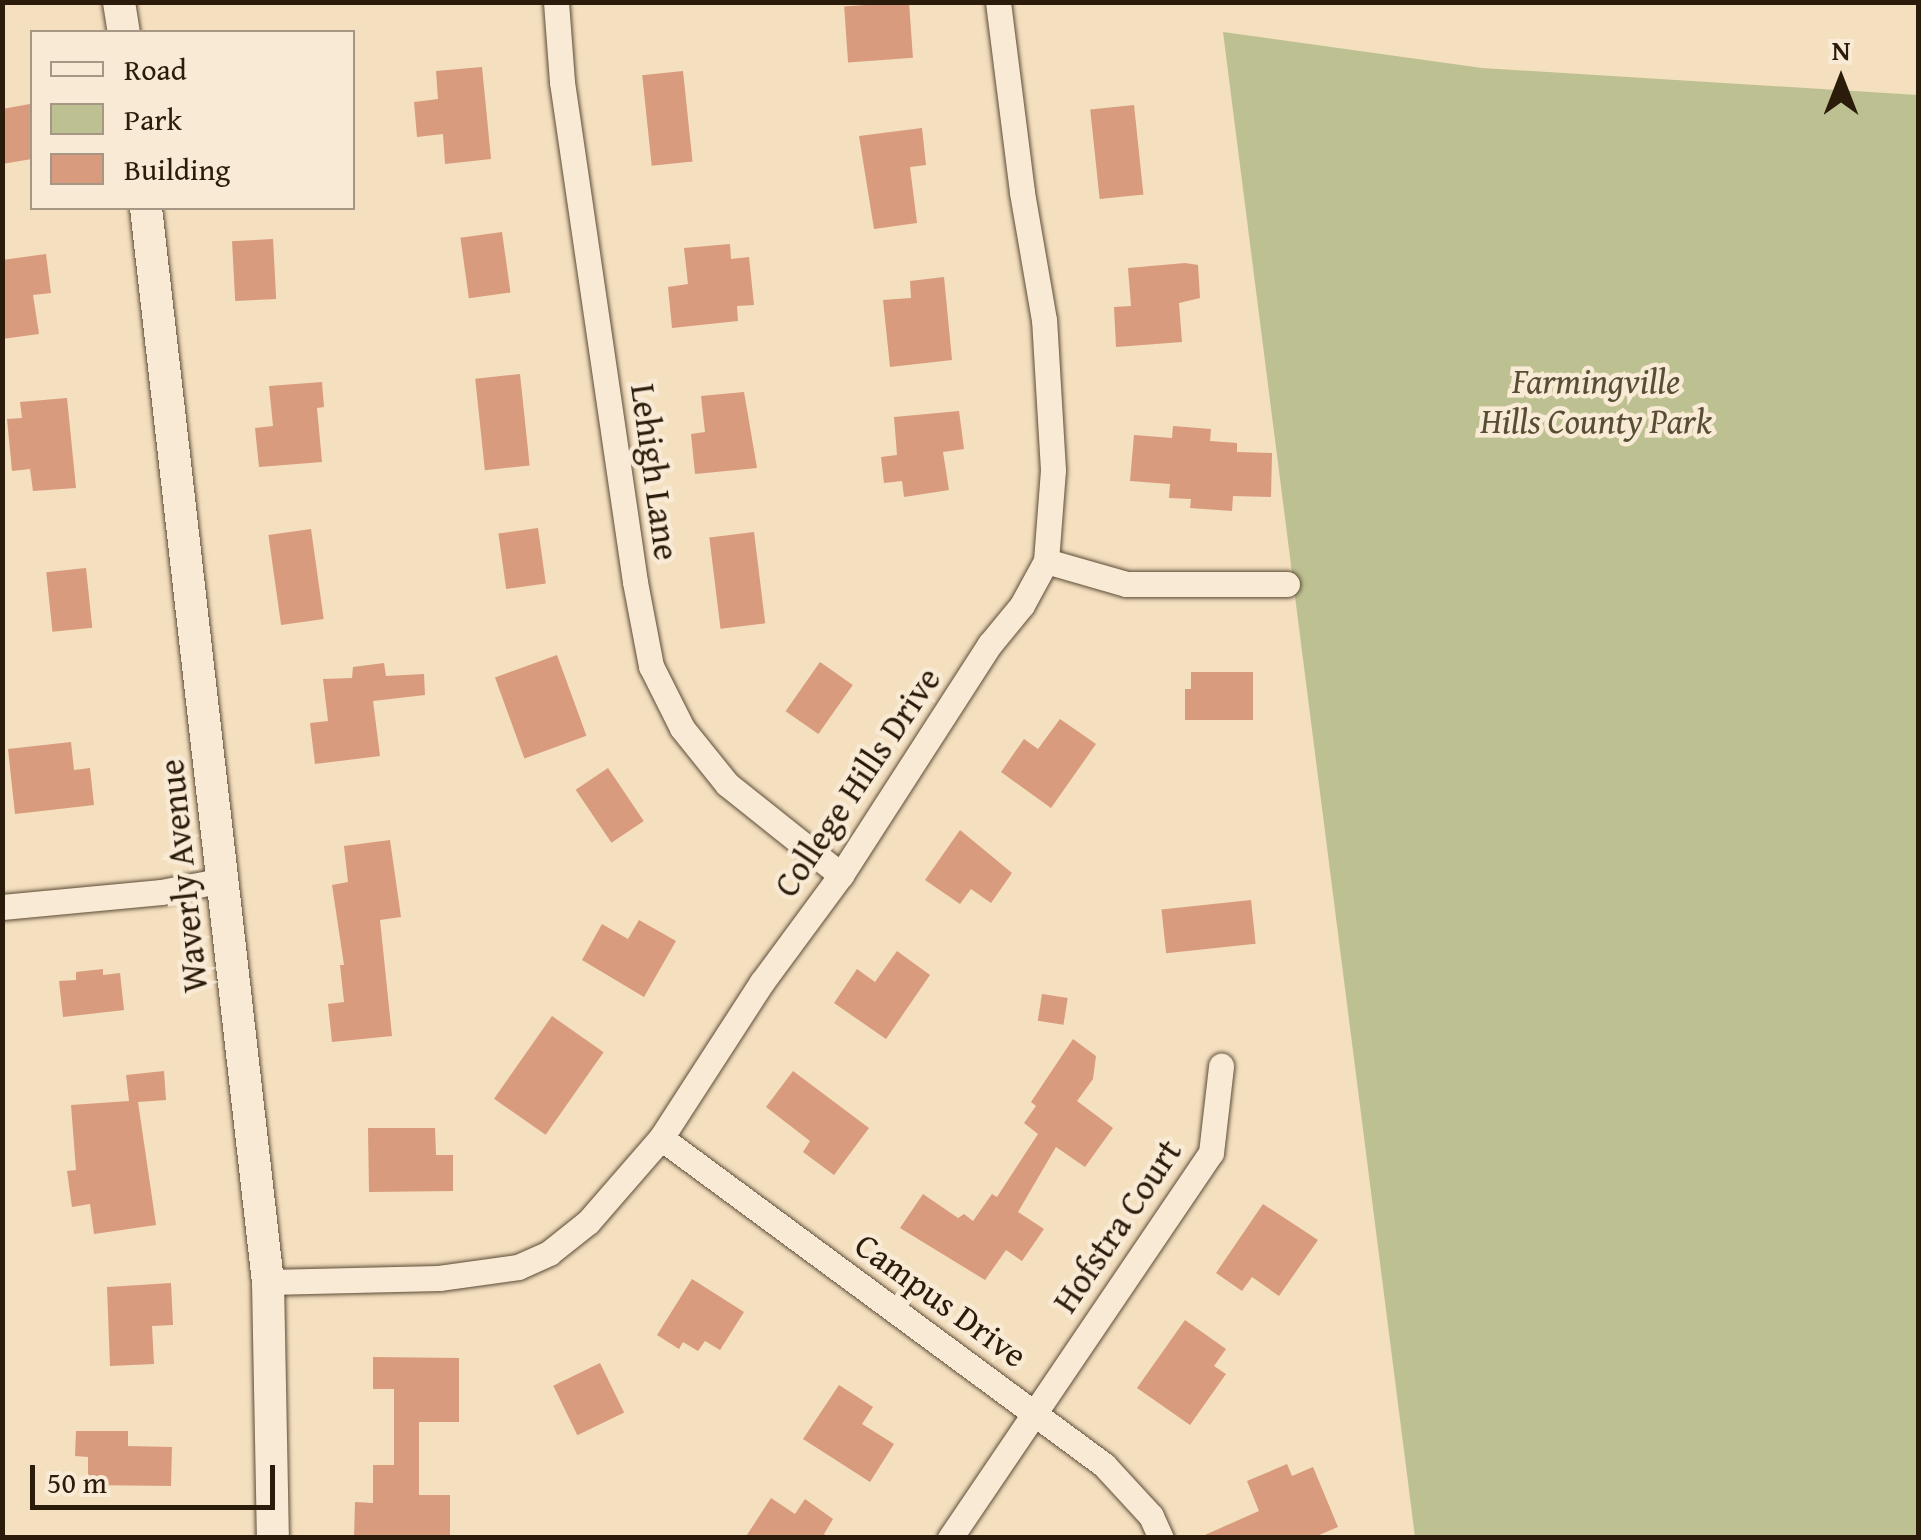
<!DOCTYPE html>
<style>
body{margin:0}
#map{position:relative;width:1921px;height:1540px;overflow:hidden;background:#f4dfbf;font-family:"Gentium Book Plus",serif}
div>[style]{position:absolute}
.green>*{inset:0;background:#bdc191}
.building>*{inset:0;background:#d89b7d;transform-origin:0 0}
.roads{filter:drop-shadow(0 0 2px #5d4c37) drop-shadow(0 0 2px #5d4c37)}
.minor>*{height:25px;margin:-12.5px;padding:0 12.5px;transform-origin:12.5px;border-radius:12.5px;background:#f8ead5}
.tertiary>*{height:32px;margin:-16px;padding:0 16px;transform-origin:16px;border-radius:16px;background:#f8ead5}
span{translate:-50% -50%;white-space:nowrap;text-align:center;line-height:1.15;-webkit-text-stroke:9px #f8ead5;paint-order:stroke}
.park-label{font-size:35px;color:#574d32;font-style:italic}
.street-label{font-size:35px;color:#2b1b0a}
.frame{position:absolute;inset:0;border:5px solid #2b1b0a;pointer-events:none}
.legend{position:absolute;left:30px;top:30px;width:325px;height:180px;box-sizing:border-box;background:#f8ead5;border:2px solid #a69784;margin:0;padding:12px 18px;list-style:none;font-size:30px;color:#2b1b0a}
.legend li{display:flex;align-items:center;gap:20px;height:50px}
.legend b{width:50px;border:2px solid #a69784}
.north{position:absolute;left:1791px;top:30px;width:100px;height:100px;-webkit-text-stroke:8px #f8ead5;paint-order:stroke;rotate:0deg;font-size:28px;font-weight:700;line-height:40px;text-align:center;color:#2b1b0a}
.north::after{content:'';display:block;margin:auto;width:35px;height:45px;background:#2b1b0a;clip-path:polygon(50% 0,100% 100%,50% 72%,0 100%)}
.scale{position:absolute;left:30px;top:1465px;width:245px;height:45px;box-sizing:border-box;border:5px solid #2b1b0a;border-top:0;padding-left:12px;font-size:30px;line-height:35px;white-space:nowrap;color:#2b1b0a;-webkit-text-stroke:8px #f8ead5;paint-order:stroke}
</style>
<div id="map">
<div class="green">
<div style="clip-path:polygon(1223px 32px,1482px 68px,1918px 95px,1918px 1537px,1415px 1537px)"></div>
</div>
<div class="building">
<div style="left:909px;top:2px;width:56px;height:65px;rotate:86deg"></div>
<div style="clip-path:polygon(482px 67px,491px 159px,445px 164px,443px 134px,417px 137px,414px 102px,438px 99px,436px 71px)"></div>
<div style="left:683px;top:71px;width:91px;height:41px;rotate:84deg"></div>
<div style="clip-path:polygon(30px 104px,32px 159px,2px 164px,2px 109px)"></div>
<div style="left:1134px;top:105px;width:90px;height:44px;rotate:84deg"></div>
<div style="clip-path:polygon(922px 128px,926px 165px,910px 167px,917px 223px,874px 229px,859px 136px)"></div>
<div style="left:502px;top:232px;width:61px;height:42px;rotate:82deg"></div>
<div style="left:273px;top:239px;width:60px;height:41px;rotate:87deg"></div>
<div style="clip-path:polygon(730px 244px,731px 259px,749px 257px,754px 305px,737px 306px,738px 321px,672px 328px,668px 287px,688px 284px,684px 248px)"></div>
<div style="clip-path:polygon(46px 254px,51px 293px,33px 295px,39px 334px,2px 339px,2px 260px)"></div>
<div style="clip-path:polygon(1185px 263px,1198px 265px,1200px 298px,1179px 303px,1182px 342px,1116px 347px,1114px 307px,1131px 306px,1128px 268px)"></div>
<div style="clip-path:polygon(944px 277px,952px 360px,890px 367px,883px 300px,911px 298px,910px 281px)"></div>
<div style="left:520px;top:374px;width:92px;height:45px;rotate:84deg"></div>
<div style="clip-path:polygon(322px 382px,324px 407px,317px 408px,322px 462px,259px 467px,255px 428px,273px 426px,269px 386px)"></div>
<div style="clip-path:polygon(744px 392px,757px 468px,695px 474px,691px 434px,705px 432px,701px 396px)"></div>
<div style="clip-path:polygon(67px 398px,76px 488px,33px 491px,30px 469px,12px 471px,7px 419px,22px 418px,20px 402px)"></div>
<div style="clip-path:polygon(959px 411px,964px 449px,943px 452px,949px 490px,904px 497px,902px 481px,884px 483px,881px 457px,897px 455px,894px 417px)"></div>
<div style="clip-path:polygon(1173px 426px,1211px 429px,1210px 441px,1237px 443px,1237px 452px,1272px 453px,1271px 497px,1233px 496px,1232px 511px,1190px 508px,1191px 499px,1169px 498px,1170px 484px,1130px 481px,1134px 435px,1172px 438px)"></div>
<div style="left:538px;top:528px;width:56px;height:40px;rotate:82deg"></div>
<div style="left:311px;top:529px;width:91px;height:43px;rotate:82deg"></div>
<div style="left:754px;top:532px;width:92px;height:45px;rotate:83deg"></div>
<div style="left:86px;top:568px;width:60px;height:40px;rotate:84deg"></div>
<div style="left:557px;top:655px;width:86px;height:66px;rotate:70deg"></div>
<div style="left:820px;top:662px;width:40px;height:60px;rotate:35deg"></div>
<div style="clip-path:polygon(384px 663px,386px 676px,424px 674px,425px 695px,373px 701px,380px 756px,315px 764px,310px 723px,328px 721px,323px 679px,352px 678px,353px 667px)"></div>
<div style="clip-path:polygon(1191px 672px,1253px 672px,1253px 720px,1185px 720px,1185px 689px,1191px 689px)"></div>
<div style="clip-path:polygon(1060px 719px,1096px 744px,1051px 808px,1001px 772px,1024px 739px,1038px 749px)"></div>
<div style="clip-path:polygon(71px 742px,74px 770px,90px 768px,94px 805px,15px 814px,8px 749px)"></div>
<div style="left:608px;top:768px;width:64px;height:39px;rotate:56deg"></div>
<div style="clip-path:polygon(960px 830px,1012px 873px,991px 903px,971px 889px,960px 904px,925px 880px)"></div>
<div style="clip-path:polygon(390px 840px,401px 917px,380px 920px,392px 1036px,332px 1042px,328px 1004px,344px 1002px,340px 965px,344px 965px,332px 885px,348px 882px,344px 846px)"></div>
<div style="left:1251px;top:900px;width:44px;height:90px;rotate:84deg"></div>
<div style="clip-path:polygon(639px 920px,676px 941px,644px 997px,582px 960px,602px 924px,628px 939px)"></div>
<div style="clip-path:polygon(897px 951px,930px 975px,886px 1039px,834px 1003px,857px 969px,875px 982px)"></div>
<div style="clip-path:polygon(103px 969px,103px 975px,120px 973px,124px 1010px,63px 1017px,59px 981px,76px 980px,76px 972px)"></div>
<div style="left:1042px;top:994px;width:26px;height:27px;rotate:9deg"></div>
<div style="left:552px;top:1016px;width:63px;height:101px;rotate:35deg"></div>
<div style="clip-path:polygon(1073px 1039px,1096px 1056px,1093px 1079px,1077px 1101px,1113px 1128px,1085px 1167px,1056px 1147px,1018px 1212px,1044px 1229px,1022px 1261px,1006px 1250px,985px 1280px,900px 1228px,923px 1194px,958px 1218px,964px 1214px,973px 1221px,992px 1194px,997px 1197px,1038px 1134px,1024px 1123px,1036px 1106px,1031px 1102px)"></div>
<div style="clip-path:polygon(164px 1071px,166px 1100px,138px 1102px,156px 1225px,94px 1234px,90px 1204px,72px 1207px,67px 1171px,76px 1170px,71px 1105px,129px 1101px,126px 1075px)"></div>
<div style="clip-path:polygon(793px 1071px,869px 1128px,834px 1175px,803px 1152px,810px 1141px,766px 1107px)"></div>
<div style="clip-path:polygon(368px 1128px,435px 1128px,436px 1155px,453px 1155px,453px 1191px,369px 1192px)"></div>
<div style="clip-path:polygon(1263px 1204px,1318px 1240px,1279px 1296px,1252px 1277px,1242px 1291px,1216px 1273px)"></div>
<div style="clip-path:polygon(692px 1279px,744px 1312px,720px 1350px,705px 1341px,698px 1351px,683px 1342px,679px 1349px,657px 1335px)"></div>
<div style="clip-path:polygon(171px 1283px,173px 1325px,152px 1326px,154px 1364px,110px 1366px,107px 1287px)"></div>
<div style="clip-path:polygon(1185px 1320px,1226px 1349px,1214px 1366px,1226px 1374px,1190px 1425px,1137px 1388px)"></div>
<div style="clip-path:polygon(373px 1357px,459px 1358px,459px 1422px,419px 1422px,419px 1495px,450px 1495px,450px 1538px,354px 1538px,355px 1502px,373px 1503px,373px 1465px,394px 1465px,394px 1389px,373px 1389px)"></div>
<div style="left:600px;top:1363px;width:55px;height:52px;rotate:64deg"></div>
<div style="clip-path:polygon(839px 1385px,873px 1407px,862px 1424px,894px 1444px,870px 1482px,803px 1439px)"></div>
<div style="clip-path:polygon(76px 1431px,128px 1431px,128px 1446px,172px 1447px,171px 1486px,88px 1485px,88px 1457px,75px 1456px)"></div>
<div style="clip-path:polygon(1287px 1464px,1292px 1476px,1313px 1467px,1338px 1527px,1312px 1538px,1198px 1538px,1259px 1511px,1247px 1481px)"></div>
<div style="clip-path:polygon(771px 1498px,795px 1514px,805px 1499px,833px 1519px,824px 1534px,829px 1538px,745px 1538px)"></div>
</div>
<div class="roads">
<div class="minor">
<div style="left:556px;top:2px;width:80px;rotate:85.7deg"></div>
<div style="left:562px;top:82px;width:505px;rotate:81.69deg"></div>
<div style="left:635px;top:582px;width:86px;rotate:79.2deg"></div>
<div style="left:651px;top:666px;width:69px;rotate:63.4deg"></div>
<div style="left:682px;top:728px;width:72px;rotate:51.2deg"></div>
<div style="left:727px;top:784px;width:146px;rotate:38.6deg"></div>
<div style="left:1046px;top:561px;width:83px;rotate:16deg"></div>
<div style="left:1126px;top:584px;width:161px"></div>
<div style="left:2px;top:907px;width:160px;rotate:-5.4deg"></div>
<div style="left:161px;top:892px;width:64px;rotate:-10.8deg"></div>
<div style="left:661px;top:1138px;width:551px;rotate:36.43deg"></div>
<div style="left:1104px;top:1465px;width:69px;rotate:47.3deg"></div>
<div style="left:1151px;top:1516px;width:24px;rotate:66deg"></div>
<div style="left:268px;top:1282px;width:171px;rotate:-1.3deg"></div>
<div style="left:439px;top:1278px;width:80px;rotate:-7.9deg"></div>
<div style="left:518px;top:1267px;width:34px;rotate:-24deg"></div>
<div style="left:549px;top:1253px;width:50px;rotate:-38.5deg"></div>
<div style="left:588px;top:1222px;width:111px;rotate:-49deg"></div>
<div style="left:661px;top:1138px;width:186px;rotate:-57.1deg"></div>
<div style="left:762px;top:982px;width:133px;rotate:-53.6deg"></div>
<div style="left:841px;top:875px;width:275px;rotate:-57.2deg"></div>
<div style="left:990px;top:644px;width:50px;rotate:-50.6deg"></div>
<div style="left:1022px;top:605px;width:50px;rotate:-61.4deg"></div>
<div style="left:1046px;top:561px;width:91px;rotate:-85.6deg"></div>
<div style="left:1053px;top:470px;width:150px;rotate:-93.4deg"></div>
<div style="left:1044px;top:320px;width:130px;rotate:-99.8deg"></div>
<div style="left:1022px;top:192px;width:192px;rotate:-97.2deg"></div>
<div style="left:950px;top:1538px;width:465px;rotate:-55.9deg"></div>
<div style="left:1211px;top:1153px;width:88px;rotate:-83.4deg"></div>
</div>
<div class="tertiary">
<div style="left:119px;top:2px;width:30px;rotate:81deg"></div>
<div style="left:146px;top:208px;width:1081px;rotate:83.52deg"></div>
<div style="left:268px;top:1282px;width:256px;rotate:88.9deg"></div>
</div>
</div>
<div class="park-label">
<span style="left:1596px;top:401px">Farmingville<br>Hills County Park</span>
</div>
<div class="street-label">
<span style="left:655px;top:472px;rotate:82deg">Lehigh Lane</span>
<span style="left:857px;top:782px;rotate:-56deg">College Hills Drive</span>
<span style="left:183px;top:876px;rotate:-96deg">Waverly Avenue</span>
<span style="left:1117px;top:1226px;rotate:-56deg">Hofstra Court</span>
<span style="left:941px;top:1300px;rotate:36deg">Campus Drive</span>
</div>
<div class="frame"></div>
<ul class="legend">
<li><b style="height:12px;background:#f8ead5"></b>Road</li>
<li><b style="height:28px;background:#bdc191"></b>Park</li>
<li><b style="height:28px;background:#d89b7d"></b>Building</li>
</ul>
<div class="north">N</div>
<div class="scale">50 m</div>
</div>
